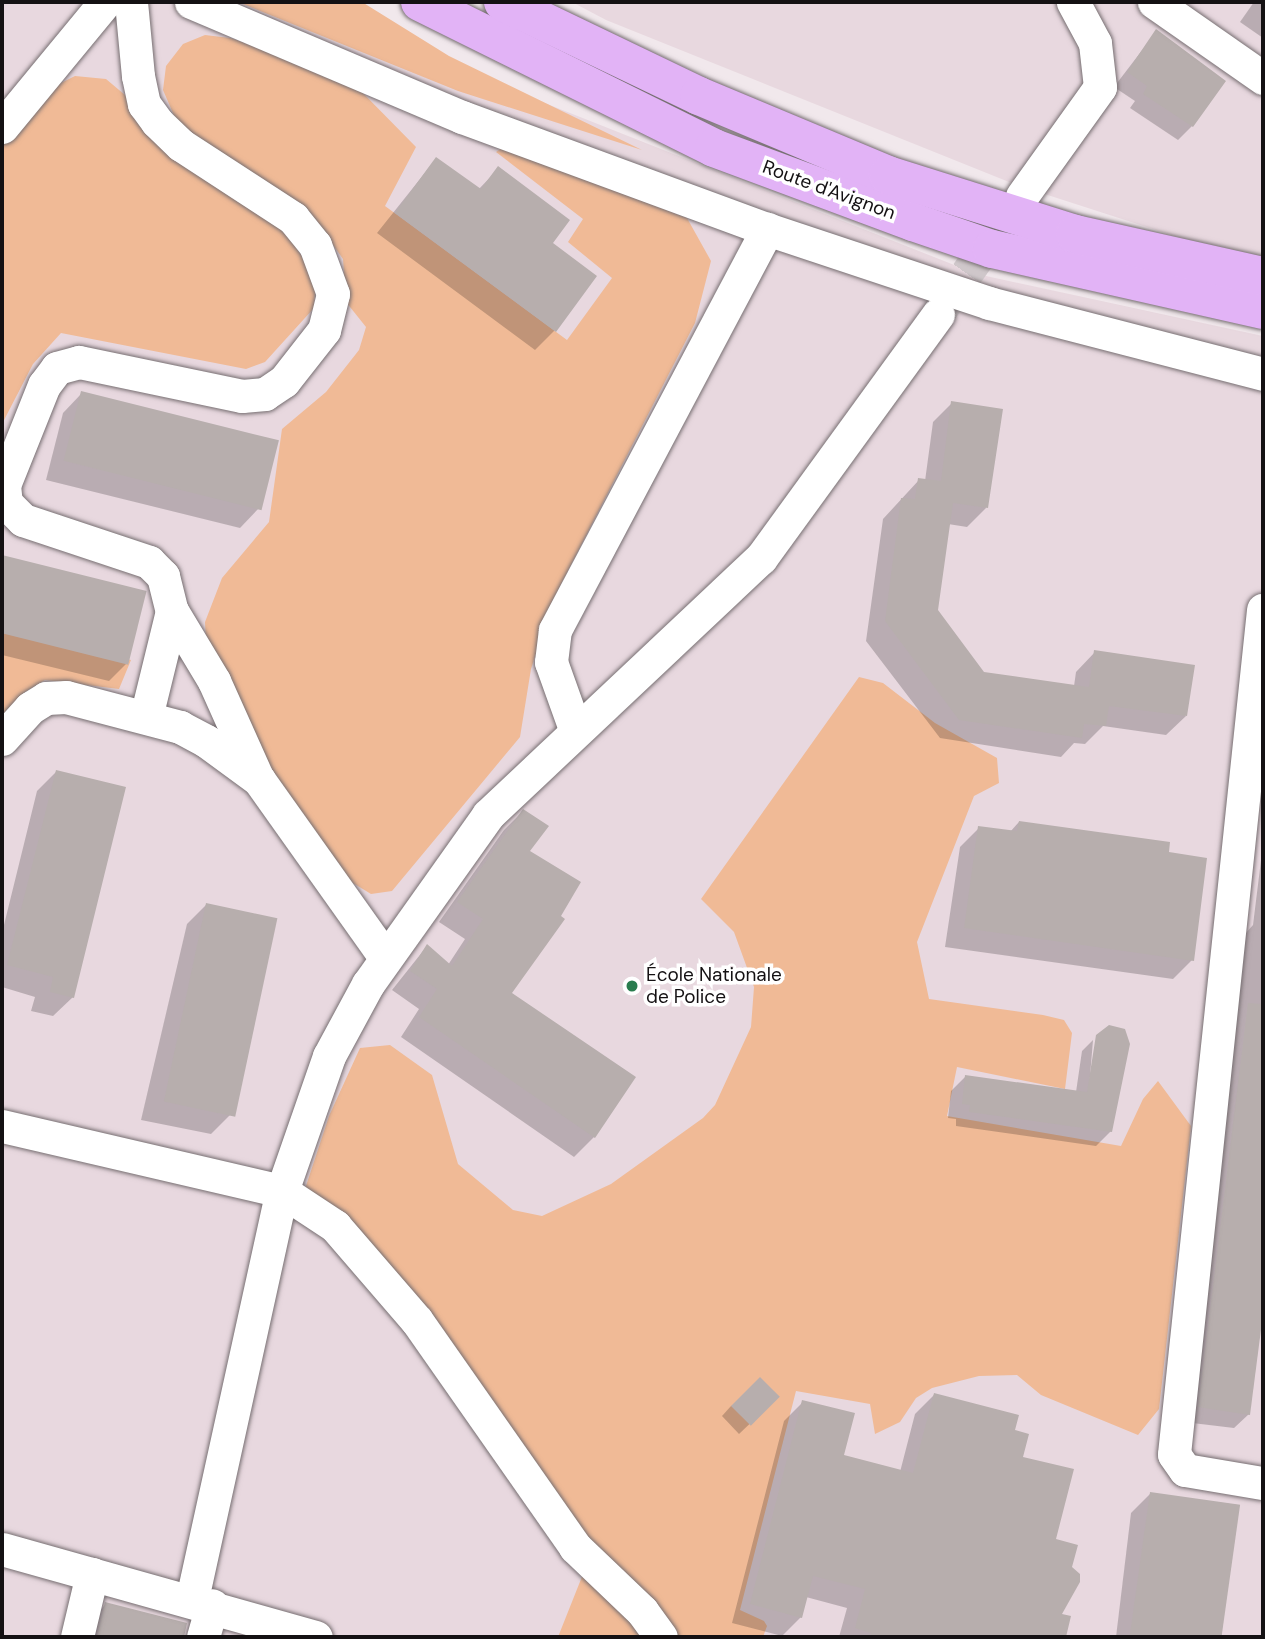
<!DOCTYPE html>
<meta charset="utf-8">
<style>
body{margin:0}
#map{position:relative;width:1265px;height:1639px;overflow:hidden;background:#f1e8ec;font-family:"DM Sans",sans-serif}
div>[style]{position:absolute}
.built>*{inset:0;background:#e8d8df}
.green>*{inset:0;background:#f0ba96}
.shadow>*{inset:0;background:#0003}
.building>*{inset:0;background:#b7aead;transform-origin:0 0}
.minor-tunnel>*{height:33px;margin-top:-16.5px;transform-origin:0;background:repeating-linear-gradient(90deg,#d0c8cb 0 33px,transparent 0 50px)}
.roads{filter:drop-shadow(0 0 2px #766e71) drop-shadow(0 0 2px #766e71)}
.minor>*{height:33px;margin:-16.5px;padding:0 16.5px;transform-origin:16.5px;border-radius:16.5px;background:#fff}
.major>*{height:38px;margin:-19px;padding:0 19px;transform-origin:19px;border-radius:19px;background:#e2b3f6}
.dots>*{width:19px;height:19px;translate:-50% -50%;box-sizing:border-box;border:4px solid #fff;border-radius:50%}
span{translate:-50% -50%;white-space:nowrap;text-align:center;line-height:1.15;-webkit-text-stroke:7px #fff;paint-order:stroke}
.street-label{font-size:19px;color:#141113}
.poi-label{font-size:19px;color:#141113}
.left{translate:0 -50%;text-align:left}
.frame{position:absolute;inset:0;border:4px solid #141113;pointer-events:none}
</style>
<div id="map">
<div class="built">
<div style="clip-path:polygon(2px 2px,353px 2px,466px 72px,977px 274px,1263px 336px,1263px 1637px,2px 1637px)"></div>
<div style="clip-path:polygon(572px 2px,1263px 2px,1263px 255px,1258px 263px,1014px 184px,606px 20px)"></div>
</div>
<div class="green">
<div style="clip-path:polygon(238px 2px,362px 2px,449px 56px,642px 150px,458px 91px)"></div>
<div style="clip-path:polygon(205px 35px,230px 38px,287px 56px,357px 87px,416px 147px,385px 206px,567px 340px,612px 278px,568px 242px,583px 219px,496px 152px,502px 148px,687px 218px,711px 261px,695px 323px,554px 598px,531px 669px,520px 737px,392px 891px,371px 894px,348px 880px,246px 740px,206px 643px,205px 622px,222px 578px,269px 522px,282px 429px,326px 392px,359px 350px,366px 327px,346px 302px,343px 259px,306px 207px,179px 127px,163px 90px,166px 66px,183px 44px)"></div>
<div style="clip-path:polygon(75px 76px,106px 79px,282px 227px,316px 277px,314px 308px,265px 362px,246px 369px,61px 333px,33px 364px,2px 424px,2px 147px,59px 84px)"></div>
<div style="clip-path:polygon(2px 630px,131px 660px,119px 689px,45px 680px,25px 692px,2px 715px)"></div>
<div style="clip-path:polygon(859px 677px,883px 683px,935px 723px,997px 758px,999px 783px,974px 796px,917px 942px,929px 999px,1043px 1015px,1064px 1020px,1072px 1033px,1065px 1089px,957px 1067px,947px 1116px,1121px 1146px,1143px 1099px,1158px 1081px,1191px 1126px,1159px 1409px,1138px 1435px,1041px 1395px,1017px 1375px,979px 1376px,932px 1388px,916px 1398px,900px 1422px,875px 1434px,870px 1404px,796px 1391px,740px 1610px,764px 1621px,767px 1626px,763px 1637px,558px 1637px,591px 1554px,303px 1195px,329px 1116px,360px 1048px,390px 1045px,432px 1075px,458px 1164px,513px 1210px,542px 1216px,611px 1184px,703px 1118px,715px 1105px,751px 1027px,754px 987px,734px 932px,701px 899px)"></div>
</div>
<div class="shadow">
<div style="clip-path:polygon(1254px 2px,1263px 2px,1263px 38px,1240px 22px)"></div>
<div style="clip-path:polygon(1156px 32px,1192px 126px,1178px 140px,1130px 108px,1135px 101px,1114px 87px)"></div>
<div style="clip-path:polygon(436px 159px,478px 190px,498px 169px,550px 244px,555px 330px,535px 350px,377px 233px)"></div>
<div style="clip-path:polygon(82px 393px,259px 508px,240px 528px,46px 480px,63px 413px)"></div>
<div style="clip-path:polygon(952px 403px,986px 508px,967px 527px,948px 524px,936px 610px,983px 673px,1074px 686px,1076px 672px,1095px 652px,1186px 716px,1166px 735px,1103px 726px,1085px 744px,1074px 743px,1061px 757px,940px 738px,866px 641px,883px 519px,919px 480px,925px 481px,933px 422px)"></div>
<div style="clip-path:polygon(2px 557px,145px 592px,128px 662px,109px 681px,2px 655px)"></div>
<div style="clip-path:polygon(56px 772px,73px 997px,53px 1016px,31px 1011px,35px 997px,2px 987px,2px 933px,37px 791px)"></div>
<div style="clip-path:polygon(523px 811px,528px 852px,509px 993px,633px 1077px,594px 1137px,574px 1157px,401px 1037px,419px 1009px,392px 990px,427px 946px,448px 965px,465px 939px,439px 922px,504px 830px)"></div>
<div style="clip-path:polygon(1019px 822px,1167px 853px,1192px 960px,1173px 979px,945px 947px,960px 847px,979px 828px,1010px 832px)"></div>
<div style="clip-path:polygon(1263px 844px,1263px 1301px,1249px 1414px,1234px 1428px,1184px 1422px,1245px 934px,1253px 925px)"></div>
<div style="clip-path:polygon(207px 904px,230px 1115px,211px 1134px,141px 1120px,187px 924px)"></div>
<div style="clip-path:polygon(1097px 1036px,1111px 1131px,1096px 1146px,956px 1126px,956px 1119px,948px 1118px,951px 1091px,966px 1076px,1076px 1092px,1082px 1051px,1093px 1040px,1088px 1101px)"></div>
<div style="clip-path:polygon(934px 1395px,1013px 1432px,1054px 1540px,1060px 1616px,1069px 1618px,1064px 1637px,839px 1637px,847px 1608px,806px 1597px,801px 1617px,782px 1636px,732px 1623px,784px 1421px,803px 1402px,842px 1457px,900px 1472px,915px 1414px)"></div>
<div style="clip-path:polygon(778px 1397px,739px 1434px,722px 1416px,731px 1406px)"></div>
<div style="clip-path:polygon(1150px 1494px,1238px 1505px,1221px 1637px,1116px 1637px,1131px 1513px)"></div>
<div style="clip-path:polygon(106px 1604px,178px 1623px,174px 1637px,81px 1637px,84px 1626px)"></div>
</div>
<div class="building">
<div style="clip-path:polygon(1156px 29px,1226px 81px,1193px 127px,1143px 94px,1147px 86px,1127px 72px)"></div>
<div style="clip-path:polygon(436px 157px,481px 189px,498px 166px,570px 220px,553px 243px,597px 276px,556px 332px,395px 213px)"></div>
<div style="left:81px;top:391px;width:204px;height:72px;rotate:14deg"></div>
<div style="clip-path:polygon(951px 401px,1003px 409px,988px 508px,953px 503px,938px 610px,984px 672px,1089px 687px,1094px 650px,1195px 665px,1187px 716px,1109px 706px,1106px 726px,1084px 724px,1082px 738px,959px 720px,885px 621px,901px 498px,915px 499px,918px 478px,941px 481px)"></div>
<div style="left:2px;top:555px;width:149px;height:76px;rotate:14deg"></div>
<div style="clip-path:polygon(56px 770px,126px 787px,74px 998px,50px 992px,53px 977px,7px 965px)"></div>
<div style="clip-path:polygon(523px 809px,549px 826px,530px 851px,581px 882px,561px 916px,565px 919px,512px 993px,636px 1077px,595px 1138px,419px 1017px,437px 989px,410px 971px,427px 944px,452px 966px,483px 919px,457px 902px)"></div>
<div style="clip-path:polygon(1019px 821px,1170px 842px,1169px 852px,1207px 858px,1194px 961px,964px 928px,978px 826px,1017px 831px)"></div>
<div style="left:206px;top:903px;width:73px;height:203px;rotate:12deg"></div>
<div style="clip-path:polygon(1248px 1003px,1263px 1004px,1263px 1314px,1250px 1415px,1198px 1407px)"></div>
<div style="clip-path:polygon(1109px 1025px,1125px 1029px,1130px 1044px,1112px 1132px,969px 1112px,970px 1105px,962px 1104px,965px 1075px,1087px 1092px,1096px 1035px)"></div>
<div style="left:760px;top:1377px;width:28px;height:41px;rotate:45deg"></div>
<div style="clip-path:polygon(934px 1393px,1019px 1415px,1015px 1430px,1029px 1434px,1023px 1457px,1074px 1469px,1056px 1539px,1078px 1545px,1072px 1567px,1080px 1574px,1080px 1582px,1062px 1614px,1071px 1616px,1066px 1637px,870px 1637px,871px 1633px,855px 1628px,865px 1589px,813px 1576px,802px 1618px,750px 1604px,802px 1400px,855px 1413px,844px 1455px,913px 1473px)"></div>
<div style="left:1150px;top:1492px;width:91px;height:146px;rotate:8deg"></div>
<div style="clip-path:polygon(105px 1602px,187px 1623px,184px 1637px,97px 1637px)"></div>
</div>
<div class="minor-tunnel">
<div style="left:938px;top:314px;width:105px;rotate:-54.7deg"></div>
</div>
<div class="roads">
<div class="minor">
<div style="left:131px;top:2px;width:74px;rotate:84.6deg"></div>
<div style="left:138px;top:76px;width:29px;rotate:78deg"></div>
<div style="left:144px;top:104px;width:22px;rotate:54deg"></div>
<div style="left:157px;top:122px;width:33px;rotate:44deg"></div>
<div style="left:181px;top:145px;width:134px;rotate:33.1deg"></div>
<div style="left:293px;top:218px;width:35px;rotate:51deg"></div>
<div style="left:315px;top:245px;width:52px;rotate:69.8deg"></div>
<div style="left:333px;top:294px;width:37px;rotate:104deg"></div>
<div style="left:324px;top:330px;width:65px;rotate:128.1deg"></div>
<div style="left:284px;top:381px;width:23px;rotate:146deg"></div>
<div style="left:265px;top:394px;width:23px;rotate:175deg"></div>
<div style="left:242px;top:396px;width:167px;rotate:-168.2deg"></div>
<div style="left:79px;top:362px;width:23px;rotate:165deg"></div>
<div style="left:57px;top:368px;width:21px;rotate:127deg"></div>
<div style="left:44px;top:385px;width:108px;rotate:111.8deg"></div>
<div style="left:4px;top:485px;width:18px;rotate:84deg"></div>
<div style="left:6px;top:503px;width:24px;rotate:45deg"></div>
<div style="left:23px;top:520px;width:133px;rotate:18.4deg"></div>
<div style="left:149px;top:562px;width:20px;rotate:45deg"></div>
<div style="left:163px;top:576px;width:36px;rotate:76deg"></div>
<div style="left:172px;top:611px;width:109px;rotate:103.8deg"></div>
<div style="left:191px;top:2px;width:294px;rotate:23deg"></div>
<div style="left:462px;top:117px;width:325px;rotate:20.2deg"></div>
<div style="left:767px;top:229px;width:234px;rotate:18.4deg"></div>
<div style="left:989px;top:303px;width:283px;rotate:14.5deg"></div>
<div style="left:1154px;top:2px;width:133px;rotate:34.9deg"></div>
<div style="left:2px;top:127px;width:162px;rotate:-50.5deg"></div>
<div style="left:1022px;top:196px;width:134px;rotate:-54.4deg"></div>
<div style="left:1100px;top:87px;width:44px;rotate:-96.5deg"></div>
<div style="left:1095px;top:43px;width:47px;rotate:-118.2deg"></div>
<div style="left:172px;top:611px;width:82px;rotate:59deg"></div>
<div style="left:214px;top:681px;width:105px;rotate:65.9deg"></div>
<div style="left:575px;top:729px;width:71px;rotate:-109.7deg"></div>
<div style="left:551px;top:662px;width:32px;rotate:-83deg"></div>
<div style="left:555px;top:630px;width:454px;rotate:-62.1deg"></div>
<div style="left:2px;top:739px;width:42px;rotate:-47.9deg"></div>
<div style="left:30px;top:708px;width:19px;rotate:-32deg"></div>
<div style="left:46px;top:698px;width:20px;rotate:-3deg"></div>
<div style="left:66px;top:697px;width:118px;rotate:14.7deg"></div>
<div style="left:180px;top:727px;width:30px;rotate:28deg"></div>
<div style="left:206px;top:741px;width:66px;rotate:36.3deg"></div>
<div style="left:259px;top:780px;width:216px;rotate:54.6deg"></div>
<div style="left:2px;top:1126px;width:287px;rotate:13.1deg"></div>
<div style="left:282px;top:1191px;width:64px;rotate:33.4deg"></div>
<div style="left:335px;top:1226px;width:125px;rotate:49.2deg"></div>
<div style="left:417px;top:1321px;width:276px;rotate:55deg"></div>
<div style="left:575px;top:1547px;width:93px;rotate:43.7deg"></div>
<div style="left:642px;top:1611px;width:32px;rotate:54deg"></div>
<div style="left:1262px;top:1483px;width:78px;rotate:-170.4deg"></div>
<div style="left:1185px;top:1470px;width:19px;rotate:-125deg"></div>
<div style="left:1174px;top:1454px;width:849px;rotate:-83.98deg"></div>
<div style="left:2px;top:1549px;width:326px;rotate:15.7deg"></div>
<div style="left:192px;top:1599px;width:418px;rotate:-77.6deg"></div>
<div style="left:282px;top:1191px;width:143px;rotate:-70.8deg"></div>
<div style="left:329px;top:1056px;width:82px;rotate:-61.6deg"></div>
<div style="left:368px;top:984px;width:207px;rotate:-54.6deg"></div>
<div style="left:488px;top:815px;width:375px;rotate:-43.3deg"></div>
<div style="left:761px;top:558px;width:301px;rotate:-54deg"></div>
<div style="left:77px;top:1637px;width:65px;rotate:-76.6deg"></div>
<div style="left:203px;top:1637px;width:33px;rotate:-74deg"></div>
</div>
<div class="major">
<div style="left:420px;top:2px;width:328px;rotate:26.4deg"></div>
<div style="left:714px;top:148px;width:212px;rotate:20.4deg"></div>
<div style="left:913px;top:222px;width:83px;rotate:18.9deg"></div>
<div style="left:992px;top:249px;width:278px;rotate:12.7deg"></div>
<div style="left:503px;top:2px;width:217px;rotate:25.6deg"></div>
<div style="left:699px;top:96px;width:205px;rotate:22.7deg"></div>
<div style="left:888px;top:175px;width:196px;rotate:17.5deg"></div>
<div style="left:1075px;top:234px;width:193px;rotate:12.6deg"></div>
</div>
</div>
<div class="dots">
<div style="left:632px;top:986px;background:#297c4e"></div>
</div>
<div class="street-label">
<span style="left:829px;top:190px;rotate:20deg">Route d'Avignon</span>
</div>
<div class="poi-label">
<span class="left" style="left:646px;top:986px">École Nationale<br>de Police</span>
</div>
<div class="frame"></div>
</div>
